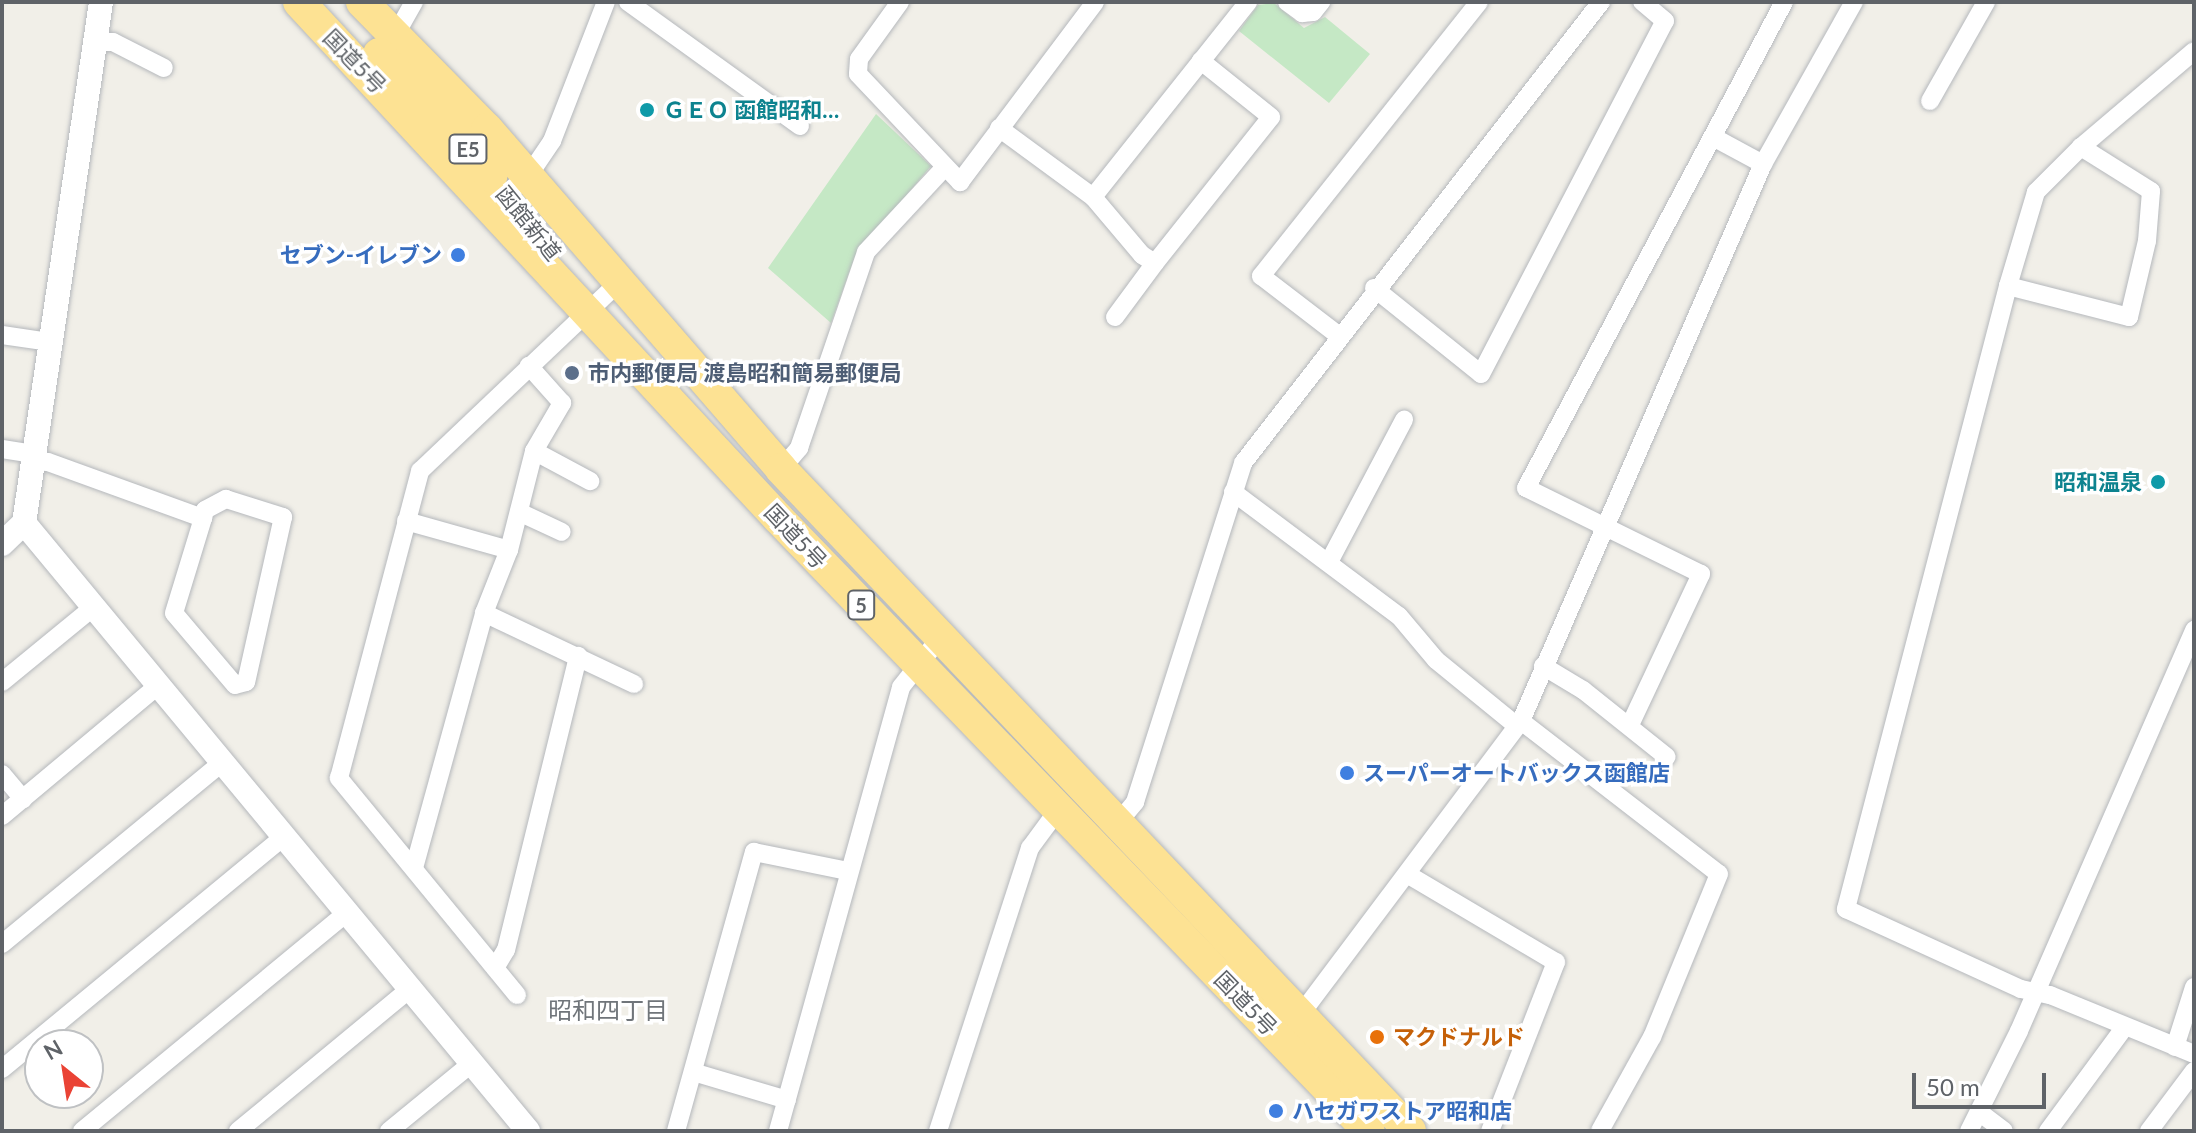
<!DOCTYPE html>
<meta charset="utf-8">
<style>
body{margin:0}
#map{position:relative;width:2196px;height:1133px;overflow:hidden;background:#f1efe8;font-family:Lato,"Noto Sans JP",sans-serif}
div>[style]{position:absolute}
.green>*{inset:0;background:#c5e8c5}
.roads{filter:drop-shadow(0 0 2px #b5b8bc) drop-shadow(0 0 2px #b5b8bc)}
.street>*{height:18px;margin:-9px;padding:0 9px;transform-origin:9px;border-radius:9px;background:#fff}
.secondary>*{height:24px;margin:-12px;padding:0 12px;transform-origin:12px;border-radius:12px;background:#fff}
.highway>*{height:32px;margin:-16px;padding:0 16px;transform-origin:16px;border-radius:16px;background:#fde293}
.dots>*{width:22px;height:22px;translate:-50% -50%;box-sizing:border-box;border:4px solid #fff;border-radius:50%}
span{translate:-50% -50%;white-space:nowrap;text-align:center;line-height:1.15;-webkit-text-stroke:7px #fff;paint-order:stroke}
.shield-label span{padding:2px 6px;background:#fff;border:2px solid;border-radius:6px;-webkit-text-stroke-width:0}
.shield-label{font-size:20px;color:#5f6368;font-weight:700}
.street-label{font-size:22px;color:#5f6368}
.culture-label{font-size:22px;color:#0d838f;font-weight:700}
.left{translate:0 -50%;text-align:left}
.right{translate:-100% -50%;text-align:right}
.shop-label{font-size:22px;color:#366cbe;font-weight:700}
.service-label{font-size:22px;color:#4e5e75;font-weight:700}
.food-label{font-size:22px;color:#c56008;font-weight:700}
.neighbourhood-label{font-size:24px;color:#70757a}
.frame{position:absolute;inset:0;border:4px solid #5f6368;pointer-events:none}
.north{position:absolute;left:24px;top:1029px;width:80px;height:80px;box-sizing:border-box;background:#fff;border:2px solid #bfc1c3;border-radius:50%;rotate:330deg;font-size:22px;font-weight:700;line-height:32px;text-align:center;color:#5f6368}
.north::after{content:'';display:block;margin:auto;width:28px;height:36px;background:#ea4335;clip-path:polygon(50% 0,100% 100%,50% 72%,0 100%)}
.scale{position:absolute;left:1912px;top:1073px;width:134px;height:36px;box-sizing:border-box;border:4px solid #5f6368;border-top:0;padding-left:10px;font-size:24px;line-height:28px;white-space:nowrap;color:#5f6368;-webkit-text-stroke:6px #fff;paint-order:stroke}
</style>
<div id="map">
<div class="green">
<div style="clip-path:polygon(1274px 3px,1304px 28px,1325px 17px,1370px 54px,1329px 103px,1239px 31px,1258px 5px)"></div>
<div style="clip-path:polygon(876px 114px,931px 166px,855px 256px,831px 323px,768px 268px)"></div>
</div>
<div class="roads">
<div class="street">
<div style="left:628px;top:2px;width:212px;rotate:35.8deg"></div>
<div style="left:900px;top:2px;width:70px;rotate:125.7deg"></div>
<div style="left:859px;top:59px;width:15px;rotate:94deg"></div>
<div style="left:858px;top:74px;width:149px;rotate:46.6deg"></div>
<div style="left:960px;top:182px;width:225px;rotate:-53.1deg"></div>
<div style="left:1287px;top:2px;width:19px;rotate:36deg"></div>
<div style="left:1302px;top:13px;width:11px;rotate:-5deg"></div>
<div style="left:1313px;top:12px;width:13px;rotate:-51deg"></div>
<div style="left:392px;top:41px;width:45px;rotate:-60.6deg"></div>
<div style="left:95px;top:42px;width:18px"></div>
<div style="left:113px;top:42px;width:57px;rotate:27deg"></div>
<div style="left:1930px;top:101px;width:114px;rotate:-60.5deg"></div>
<div style="left:999px;top:128px;width:117px;rotate:36.3deg"></div>
<div style="left:1093px;top:197px;width:76px;rotate:49.8deg"></div>
<div style="left:1142px;top:255px;width:15px;rotate:32deg"></div>
<div style="left:1155px;top:263px;width:186px;rotate:-51.5deg"></div>
<div style="left:1271px;top:117px;width:90px;rotate:-141.3deg"></div>
<div style="left:1713px;top:137px;width:57px;rotate:28.4deg"></div>
<div style="left:2081px;top:147px;width:148px;rotate:-40.3deg"></div>
<div style="left:506px;top:194px;width:26px;rotate:-37deg"></div>
<div style="left:527px;top:178px;width:45px;rotate:-56deg"></div>
<div style="left:552px;top:141px;width:149px;rotate:-68.8deg"></div>
<div style="left:1093px;top:197px;width:249px;rotate:-51.5deg"></div>
<div style="left:2008px;top:286px;width:125px;rotate:14.4deg"></div>
<div style="left:2129px;top:317px;width:78px;rotate:-76.7deg"></div>
<div style="left:2147px;top:241px;width:50px;rotate:-85.4deg"></div>
<div style="left:2151px;top:191px;width:83px;rotate:-147.8deg"></div>
<div style="left:2081px;top:147px;width:64px;rotate:135deg"></div>
<div style="left:2036px;top:192px;width:98px;rotate:106.6deg"></div>
<div style="left:2008px;top:286px;width:644px;rotate:104.58deg"></div>
<div style="left:1846px;top:909px;width:192px;rotate:24.6deg"></div>
<div style="left:2021px;top:989px;width:30px;rotate:12deg"></div>
<div style="left:2050px;top:995px;width:156px;rotate:22.3deg"></div>
<div style="left:1374px;top:288px;width:137px;rotate:38.8deg"></div>
<div style="left:1481px;top:374px;width:398px;rotate:-62.5deg"></div>
<div style="left:1665px;top:21px;width:30px;rotate:-140deg"></div>
<div style="left:1115px;top:317px;width:67px;rotate:-53.5deg"></div>
<div style="left:2px;top:335px;width:49px;rotate:8.3deg"></div>
<div style="left:1338px;top:335px;width:97px;rotate:-142.5deg"></div>
<div style="left:1261px;top:276px;width:350px;rotate:-51.5deg"></div>
<div style="left:2px;top:449px;width:32px;rotate:9deg"></div>
<div style="left:534px;top:451px;width:64px;rotate:28.2deg"></div>
<div style="left:33px;top:461px;width:15px;rotate:4deg"></div>
<div style="left:48px;top:462px;width:165px;rotate:19.9deg"></div>
<div style="left:203px;top:518px;width:8px;rotate:-76deg"></div>
<div style="left:205px;top:510px;width:24px;rotate:-28deg"></div>
<div style="left:226px;top:499px;width:60px;rotate:17.5deg"></div>
<div style="left:283px;top:517px;width:169px;rotate:102.6deg"></div>
<div style="left:246px;top:682px;width:11px;rotate:165deg"></div>
<div style="left:235px;top:685px;width:94px;rotate:-130.3deg"></div>
<div style="left:174px;top:613px;width:99px;rotate:-73deg"></div>
<div style="left:781px;top:469px;width:28px;rotate:-49deg"></div>
<div style="left:799px;top:448px;width:207px;rotate:-71.1deg"></div>
<div style="left:866px;top:252px;width:116px;rotate:-47.1deg"></div>
<div style="left:1233px;top:492px;width:207px;rotate:36.8deg"></div>
<div style="left:1399px;top:616px;width:57px;rotate:49.9deg"></div>
<div style="left:1436px;top:660px;width:104px;rotate:39.2deg"></div>
<div style="left:519px;top:512px;width:47px;rotate:24.9deg"></div>
<div style="left:406px;top:521px;width:107px;rotate:15.7deg"></div>
<div style="left:1329px;top:562px;width:161px;rotate:-62.2deg"></div>
<div style="left:484px;top:613px;width:166px;rotate:25.3deg"></div>
<div style="left:1543px;top:666px;width:47px;rotate:31deg"></div>
<div style="left:1583px;top:690px;width:107px;rotate:38.6deg"></div>
<div style="left:2px;top:682px;width:120px;rotate:-39.3deg"></div>
<div style="left:1521px;top:721px;width:250px;rotate:37.7deg"></div>
<div style="left:1719px;top:874px;width:176px;rotate:112.3deg"></div>
<div style="left:1652px;top:1037px;width:107px;rotate:119deg"></div>
<div style="left:1630px;top:725px;width:167px;rotate:-64.8deg"></div>
<div style="left:1701px;top:574px;width:195px;rotate:-153.8deg"></div>
<div style="left:1526px;top:488px;width:550px;rotate:-62.04deg"></div>
<div style="left:2px;top:774px;width:33px;rotate:50deg"></div>
<div style="left:2px;top:816px;width:206px;rotate:-39.9deg"></div>
<div style="left:1116px;top:825px;width:30px;rotate:-50deg"></div>
<div style="left:1135px;top:802px;width:356px;rotate:-72.3deg"></div>
<div style="left:1243px;top:463px;width:584px;rotate:-52.17deg"></div>
<div style="left:414px;top:868px;width:264px;rotate:-74.6deg"></div>
<div style="left:484px;top:613px;width:68px;rotate:-68.4deg"></div>
<div style="left:509px;top:550px;width:102px;rotate:-75.8deg"></div>
<div style="left:534px;top:451px;width:56px;rotate:-59.7deg"></div>
<div style="left:562px;top:403px;width:50px;rotate:-131.7deg"></div>
<div style="left:1407px;top:874px;width:173px;rotate:30.6deg"></div>
<div style="left:1556px;top:962px;width:181px;rotate:111.3deg"></div>
<div style="left:2px;top:944px;width:288px;rotate:-39.5deg"></div>
<div style="left:495px;top:968px;width:21px;rotate:-59deg"></div>
<div style="left:506px;top:950px;width:303px;rotate:-76.2deg"></div>
<div style="left:517px;top:995px;width:281px;rotate:-129.4deg"></div>
<div style="left:339px;top:778px;width:318px;rotate:-75.2deg"></div>
<div style="left:420px;top:471px;width:273px;rotate:-43.5deg"></div>
<div style="left:1295px;top:1022px;width:376px;rotate:-53.1deg"></div>
<div style="left:1521px;top:721px;width:607px;rotate:-66.52deg"></div>
<div style="left:1763px;top:164px;width:186px;rotate:-60.7deg"></div>
<div style="left:2175px;top:1047px;width:63px;rotate:-72.4deg"></div>
<div style="left:2px;top:1069px;width:367px;rotate:-39.5deg"></div>
<div style="left:693px;top:1072px;width:98px;rotate:16.6deg"></div>
<div style="left:1979px;top:1112px;width:31px;rotate:37deg"></div>
<div style="left:82px;top:1131px;width:345px;rotate:-39.5deg"></div>
<div style="left:238px;top:1131px;width:224px;rotate:-39.6deg"></div>
<div style="left:389px;top:1131px;width:107px;rotate:-39.3deg"></div>
<div style="left:676px;top:1131px;width:290px;rotate:-74.4deg"></div>
<div style="left:754px;top:852px;width:95px;rotate:11.5deg"></div>
<div style="left:778px;top:1131px;width:461px;rotate:-74.5deg"></div>
<div style="left:901px;top:687px;width:61px;rotate:-51.6deg"></div>
<div style="left:938px;top:1131px;width:298px;rotate:-72deg"></div>
<div style="left:1030px;top:848px;width:47px;rotate:-53.6deg"></div>
<div style="left:1969px;top:1131px;width:112px;rotate:-63.4deg"></div>
<div style="left:2019px;top:1031px;width:438px;rotate:-66.4deg"></div>
<div style="left:2048px;top:1131px;width:128px;rotate:-53.6deg"></div>
<div style="left:2149px;top:1131px;width:75px;rotate:-53.1deg"></div>
</div>
<div class="secondary">
<div style="left:24px;top:523px;width:790px;rotate:50.34deg"></div>
<div style="left:2px;top:544px;width:30px;rotate:-44deg"></div>
<div style="left:24px;top:523px;width:527px;rotate:-81.59deg"></div>
</div>
<div class="highway">
<div style="left:299px;top:2px;width:704px;rotate:47.13deg"></div>
<div style="left:778px;top:518px;width:851px;rotate:46.05deg"></div>
<div style="left:362px;top:2px;width:178px;rotate:45.5deg"></div>
<div style="left:487px;top:129px;width:449px;rotate:49.1deg"></div>
<div style="left:781px;top:469px;width:913px;rotate:46.46deg"></div>
<div style="left:379px;top:54px;width:166px;rotate:47.4deg"></div>
</div>
</div>
<div class="dots">
<div style="left:647px;top:110px;background:#0f9aa8"></div>
<div style="left:458px;top:255px;background:#3f7fe0"></div>
<div style="left:572px;top:373px;background:#5c6f8a"></div>
<div style="left:2158px;top:482px;background:#0f9aa8"></div>
<div style="left:1347px;top:773px;background:#3f7fe0"></div>
<div style="left:1377px;top:1037px;background:#e8710a"></div>
<div style="left:1276px;top:1111px;background:#3f7fe0"></div>
</div>
<div class="shield-label">
<span style="left:468px;top:149px">E5</span>
<span style="left:861px;top:605px">5</span>
</div>
<div class="street-label">
<span style="left:355px;top:61px;rotate:46deg">国道5号</span>
<span style="left:529px;top:223px;rotate:51deg">函館新道</span>
<span style="left:796px;top:536px;rotate:47deg">国道5号</span>
<span style="left:1246px;top:1003px;rotate:46deg">国道5号</span>
</div>
<div class="culture-label">
<span class="left" style="left:663px;top:110px">ＧＥＯ 函館昭和…</span>
<span class="right" style="left:2142px;top:482px">昭和温泉</span>
</div>
<div class="shop-label">
<span class="right" style="left:442px;top:255px">セブン-イレブン</span>
<span class="left" style="left:1363px;top:773px">スーパーオートバックス函館店</span>
<span class="left" style="left:1292px;top:1111px">ハセガワストア昭和店</span>
</div>
<div class="service-label">
<span class="left" style="left:588px;top:373px">市内郵便局 渡島昭和簡易郵便局</span>
</div>
<div class="food-label">
<span class="left" style="left:1393px;top:1037px">マクドナルド</span>
</div>
<div class="neighbourhood-label">
<span style="left:608px;top:1010px">昭和四丁目</span>
</div>
<div class="frame"></div>
<div class="north">N</div>
<div class="scale">50 m</div>
</div>
